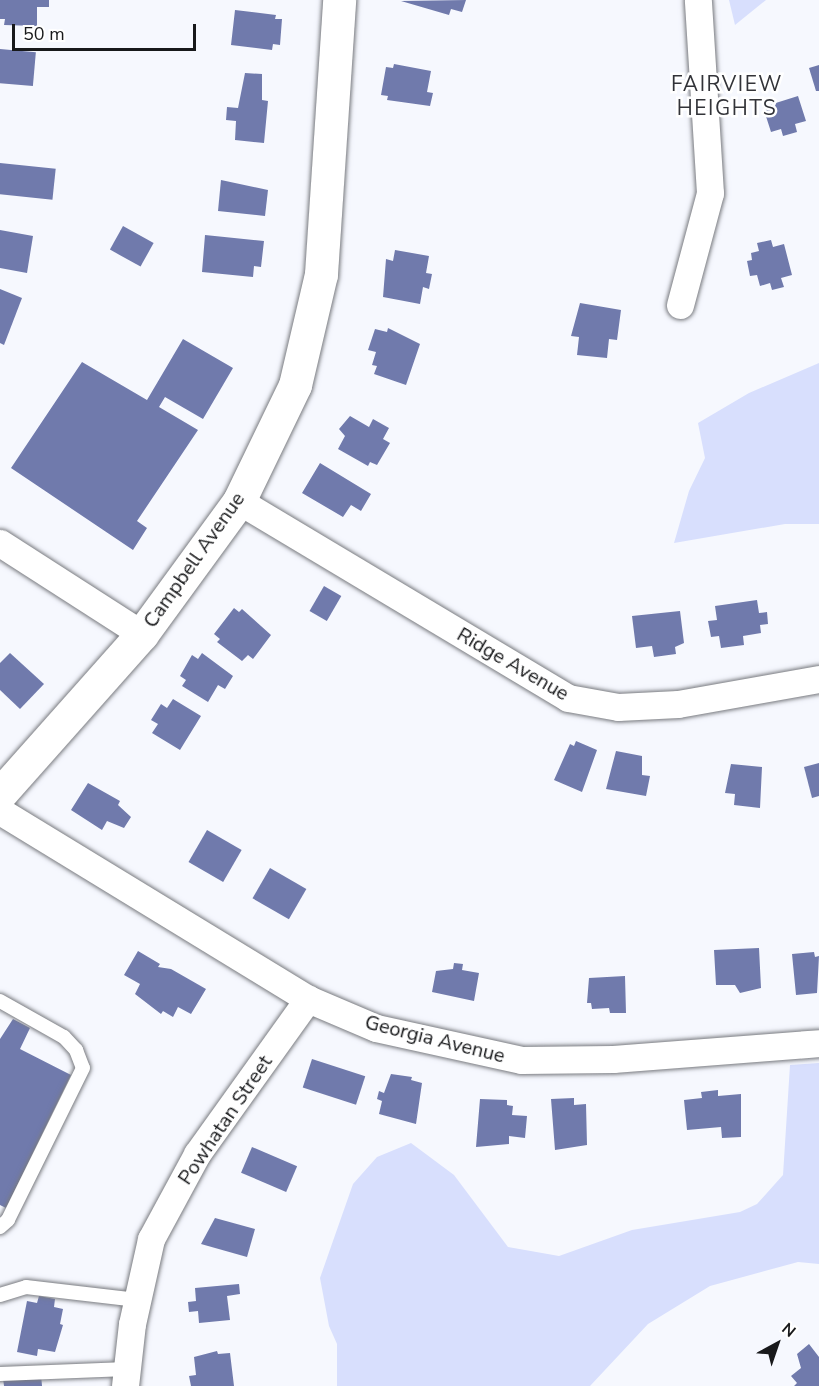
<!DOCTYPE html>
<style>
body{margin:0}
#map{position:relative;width:819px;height:1386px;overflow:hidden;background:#f6f8fe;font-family:"Nunito Sans",sans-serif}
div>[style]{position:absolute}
.green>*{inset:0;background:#d8dffd}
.building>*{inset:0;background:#707aac;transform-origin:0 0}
.roads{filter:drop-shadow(0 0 2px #797b80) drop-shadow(0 0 2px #797b80)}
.service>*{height:14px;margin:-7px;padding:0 7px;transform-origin:7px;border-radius:7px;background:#fff}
.minor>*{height:27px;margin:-13.5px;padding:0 13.5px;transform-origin:13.5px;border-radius:13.5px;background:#fff}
.primary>*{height:33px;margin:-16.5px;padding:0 16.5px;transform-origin:16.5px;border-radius:16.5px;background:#fff}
span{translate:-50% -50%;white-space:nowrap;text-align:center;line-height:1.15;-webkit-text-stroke:5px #fff;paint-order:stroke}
.street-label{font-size:20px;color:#18191b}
.neighbourhood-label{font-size:21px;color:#323338;letter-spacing:1.5px}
.north{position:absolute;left:747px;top:1314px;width:60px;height:60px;-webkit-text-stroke:4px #fff;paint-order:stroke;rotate:40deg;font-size:16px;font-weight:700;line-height:24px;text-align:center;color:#18191b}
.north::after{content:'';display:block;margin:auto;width:21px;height:27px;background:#18191b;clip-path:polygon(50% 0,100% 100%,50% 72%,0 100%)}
.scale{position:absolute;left:12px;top:24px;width:184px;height:27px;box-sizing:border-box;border:3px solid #18191b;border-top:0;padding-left:8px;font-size:18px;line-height:21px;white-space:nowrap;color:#18191b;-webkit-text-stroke:4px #fff;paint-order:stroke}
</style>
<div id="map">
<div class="green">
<div style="clip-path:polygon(729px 0,766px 0,735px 25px)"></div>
<div style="clip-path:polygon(819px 363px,819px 524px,785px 524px,674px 543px,689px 491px,705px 458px,698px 423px,749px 393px)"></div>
<div style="clip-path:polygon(819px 1063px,819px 1264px,798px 1262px,710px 1286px,648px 1324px,590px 1386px,337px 1386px,337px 1344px,329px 1326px,320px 1278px,353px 1184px,377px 1157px,411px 1143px,454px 1175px,508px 1247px,559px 1256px,632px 1230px,740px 1212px,757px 1204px,783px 1175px,790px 1065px)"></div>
</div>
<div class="building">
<div style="clip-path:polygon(0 0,49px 0,49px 7px,37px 7px,37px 26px,4px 25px,5px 19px,0 19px)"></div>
<div style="clip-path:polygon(466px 0,462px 12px,451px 9px,449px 15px,401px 1px)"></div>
<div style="clip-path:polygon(235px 10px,276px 15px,275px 19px,282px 19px,280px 45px,273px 44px,272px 50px,231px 45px)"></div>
<div style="left:0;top:49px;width:36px;height:34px;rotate:5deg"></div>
<div style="clip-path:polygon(394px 64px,431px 71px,427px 92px,433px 93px,430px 106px,387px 100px,388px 96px,381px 95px,386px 67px,393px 68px)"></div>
<div style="clip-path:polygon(819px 65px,819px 91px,816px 91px,809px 68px)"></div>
<div style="clip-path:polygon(245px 73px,262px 74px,262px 100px,268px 101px,264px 143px,235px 140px,236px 121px,226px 120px,227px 107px,238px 108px)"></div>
<div style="clip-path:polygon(798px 96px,806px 121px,795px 124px,797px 132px,783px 136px,781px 129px,771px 132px,763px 107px)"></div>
<div style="left:0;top:163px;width:56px;height:31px;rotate:6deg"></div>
<div style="clip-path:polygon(221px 180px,268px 190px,265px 216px,218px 211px)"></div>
<div style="left:123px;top:226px;width:35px;height:27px;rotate:29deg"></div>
<div style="clip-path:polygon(0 230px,33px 236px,27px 273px,0 268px)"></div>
<div style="clip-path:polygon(205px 235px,264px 241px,261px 267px,254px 266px,253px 277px,202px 272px)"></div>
<div style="clip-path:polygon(771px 240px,773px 247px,784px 244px,792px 275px,781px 278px,784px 287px,772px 290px,770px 283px,760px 286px,757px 275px,750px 276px,747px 261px,752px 260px,751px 253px,759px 251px,757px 243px)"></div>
<div style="clip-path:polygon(395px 250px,429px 256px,426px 273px,432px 274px,429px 289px,423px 287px,420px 304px,383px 297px,386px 259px,393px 261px)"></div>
<div style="clip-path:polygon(0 289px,22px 298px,4px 345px,0 343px)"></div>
<div style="clip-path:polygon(580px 303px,621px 310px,617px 340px,609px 339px,607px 358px,577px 355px,579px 337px,571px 336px)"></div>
<div style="clip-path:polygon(388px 328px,420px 344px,406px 385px,374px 374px,377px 366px,372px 365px,376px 352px,368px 350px,375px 329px,387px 332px)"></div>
<div style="clip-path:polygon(183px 339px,233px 368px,203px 419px,165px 397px,159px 407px,198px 430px,137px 521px,147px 528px,133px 550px,11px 468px,82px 362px,147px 400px)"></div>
<div style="clip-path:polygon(350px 416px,369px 427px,373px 419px,389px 428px,383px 439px,390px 443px,377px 465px,370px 462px,368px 466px,338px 449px,345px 436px,339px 429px)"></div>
<div style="clip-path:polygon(320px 463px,371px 494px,361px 511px,351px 505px,343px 517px,302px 493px)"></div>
<div style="left:324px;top:586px;width:20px;height:29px;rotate:30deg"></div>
<div style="clip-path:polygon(757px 600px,759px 613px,767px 612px,768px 624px,760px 625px,761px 633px,743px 636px,744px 645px,721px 648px,719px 636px,711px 637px,708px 621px,717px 620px,715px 606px)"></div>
<div style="clip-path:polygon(234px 608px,239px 612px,242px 609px,271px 635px,253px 659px,248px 655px,242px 661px,217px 642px,220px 639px,214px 634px)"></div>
<div style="clip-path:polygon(680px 611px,684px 643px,675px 647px,676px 654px,654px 657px,652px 646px,636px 648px,632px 616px)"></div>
<div style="clip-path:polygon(10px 653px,44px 684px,20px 709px,0 690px,0 663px)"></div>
<div style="clip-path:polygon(202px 653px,233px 676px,225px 689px,218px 685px,208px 702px,182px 686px,186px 680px,180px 676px,192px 655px,198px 659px)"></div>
<div style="clip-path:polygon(173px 699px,201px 716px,180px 750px,152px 733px,158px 724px,151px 720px,161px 704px,167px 708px)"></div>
<div style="clip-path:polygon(576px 741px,597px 750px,582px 792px,554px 780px,570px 744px,574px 746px)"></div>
<div style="clip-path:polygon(616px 751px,642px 756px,642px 775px,650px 776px,646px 796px,606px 789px)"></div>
<div style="clip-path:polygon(819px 763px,819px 796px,812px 798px,804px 767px)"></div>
<div style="clip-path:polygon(731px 764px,762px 767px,760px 808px,734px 805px,735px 794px,725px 793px)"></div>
<div style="clip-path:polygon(88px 783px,120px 801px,118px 805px,131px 817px,124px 828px,107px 821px,102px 830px,71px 810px)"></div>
<div style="left:207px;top:830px;width:40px;height:37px;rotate:30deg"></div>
<div style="left:270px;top:868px;width:42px;height:35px;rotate:30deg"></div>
<div style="clip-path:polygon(759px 948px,761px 988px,740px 993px,735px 985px,716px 985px,714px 950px)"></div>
<div style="clip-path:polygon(138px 951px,160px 964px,158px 967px,171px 969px,206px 989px,191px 1014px,178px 1007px,173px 1017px,163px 1011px,161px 1014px,135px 994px,140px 984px,124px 975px)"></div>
<div style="clip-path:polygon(814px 952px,815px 957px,819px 956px,817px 993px,796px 995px,792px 954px)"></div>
<div style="clip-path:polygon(454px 963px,463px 964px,462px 970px,479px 973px,474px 1001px,432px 992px,436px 971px,453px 969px)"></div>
<div style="clip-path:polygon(625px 976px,626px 1013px,610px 1013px,609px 1008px,592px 1009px,591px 1003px,587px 1003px,589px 978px)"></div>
<div style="clip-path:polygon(13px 1019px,30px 1028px,20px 1049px,71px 1075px,6px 1208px,0 1205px,0 1039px)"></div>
<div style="left:312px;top:1059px;width:56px;height:30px;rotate:18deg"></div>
<div style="clip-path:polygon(391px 1074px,412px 1077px,411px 1080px,422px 1083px,416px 1124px,379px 1114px,382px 1101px,377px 1099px,379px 1091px,384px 1093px)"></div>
<div style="clip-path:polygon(718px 1090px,718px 1096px,741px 1094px,741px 1137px,722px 1138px,721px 1127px,687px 1130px,684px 1100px,702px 1098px,701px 1092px)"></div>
<div style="clip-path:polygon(574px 1098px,574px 1105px,586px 1104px,587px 1145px,555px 1150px,551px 1099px)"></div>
<div style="clip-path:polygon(480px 1099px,507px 1100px,507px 1105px,513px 1106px,512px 1115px,527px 1116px,525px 1138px,509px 1136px,509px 1144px,476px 1147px)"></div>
<div style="left:252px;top:1147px;width:49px;height:28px;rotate:23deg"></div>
<div style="clip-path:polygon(215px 1218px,255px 1229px,247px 1257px,201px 1244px)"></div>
<div style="clip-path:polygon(239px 1284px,240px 1294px,227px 1296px,230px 1320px,199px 1323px,198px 1311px,189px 1312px,188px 1302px,196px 1301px,195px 1288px)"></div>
<div style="clip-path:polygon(39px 1296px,55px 1299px,54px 1307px,63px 1309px,60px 1324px,63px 1325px,55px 1352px,38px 1349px,37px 1356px,17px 1352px,27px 1301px,37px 1303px)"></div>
<div style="clip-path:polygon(809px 1344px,819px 1357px,819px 1386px,794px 1386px,797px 1383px,791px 1376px,801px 1368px,797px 1354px)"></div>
<div style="clip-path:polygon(217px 1351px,218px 1354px,230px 1353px,234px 1386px,191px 1386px,189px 1376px,196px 1375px,194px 1357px)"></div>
<div style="clip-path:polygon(41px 1375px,42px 1386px,4px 1386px,3px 1378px)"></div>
</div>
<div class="roads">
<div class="service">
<div style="left:0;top:1001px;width:73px;rotate:29.4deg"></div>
<div style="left:64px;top:1037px;width:18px;rotate:47deg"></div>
<div style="left:76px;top:1050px;width:19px;rotate:69deg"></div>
<div style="left:83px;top:1068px;width:169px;rotate:116.3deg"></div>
<div style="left:8px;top:1220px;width:11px;rotate:139deg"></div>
<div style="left:0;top:1295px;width:27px;rotate:-17deg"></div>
<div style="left:26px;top:1287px;width:112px;rotate:6.7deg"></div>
<div style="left:0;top:1374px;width:127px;rotate:-2.3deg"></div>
</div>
<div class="minor">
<div style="left:680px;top:305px;width:116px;rotate:-75deg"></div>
<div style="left:710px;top:193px;width:193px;rotate:-93.6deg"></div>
<div style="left:239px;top:501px;width:383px;rotate:30.9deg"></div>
<div style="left:568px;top:698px;width:51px;rotate:10.2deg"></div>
<div style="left:618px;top:707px;width:60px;rotate:-2.9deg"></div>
<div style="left:678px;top:704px;width:143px;rotate:-10.1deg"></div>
<div style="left:0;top:543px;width:169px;rotate:32.7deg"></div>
<div style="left:0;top:811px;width:361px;rotate:31.4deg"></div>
<div style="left:308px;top:999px;width:74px;rotate:23.1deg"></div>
<div style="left:376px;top:1028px;width:149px;rotate:12.4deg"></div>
<div style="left:522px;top:1060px;width:91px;rotate:-0.6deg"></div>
<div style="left:613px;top:1059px;width:207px;rotate:-4.4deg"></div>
<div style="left:125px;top:1386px;width:62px;rotate:-83.6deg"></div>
<div style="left:132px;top:1324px;width:87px;rotate:-77.4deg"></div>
<div style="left:151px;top:1239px;width:97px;rotate:-61.6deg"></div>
<div style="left:197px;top:1154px;width:191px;rotate:-54.4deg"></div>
</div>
<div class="primary">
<div style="left:0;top:794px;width:214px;rotate:-48.4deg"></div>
<div style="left:142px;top:634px;width:165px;rotate:-53.9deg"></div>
<div style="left:239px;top:501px;width:129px;rotate:-64.2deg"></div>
<div style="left:295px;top:385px;width:114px;rotate:-76.8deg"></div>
<div style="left:321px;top:274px;width:275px;rotate:-86.2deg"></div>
</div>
</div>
<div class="street-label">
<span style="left:194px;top:560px;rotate:-55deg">Campbell Avenue</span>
<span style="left:513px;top:664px;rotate:30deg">Ridge Avenue</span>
<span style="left:435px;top:1039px;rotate:14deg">Georgia Avenue</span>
<span style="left:225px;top:1120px;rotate:-56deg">Powhatan Street</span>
</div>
<div class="neighbourhood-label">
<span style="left:727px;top:96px">FAIRVIEW<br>HEIGHTS</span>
</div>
<div class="north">N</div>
<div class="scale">50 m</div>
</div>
